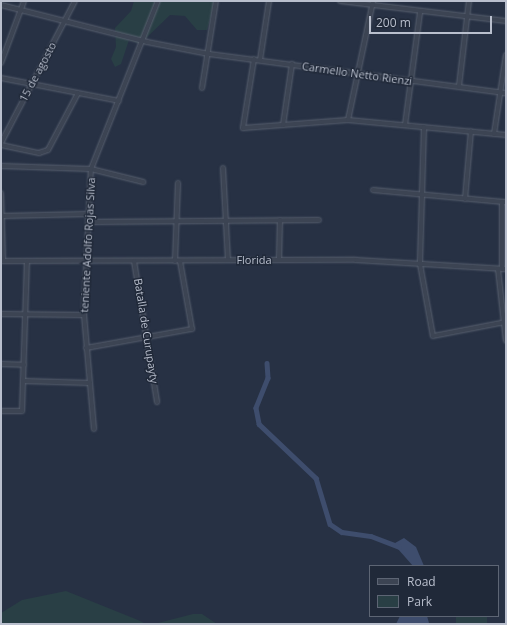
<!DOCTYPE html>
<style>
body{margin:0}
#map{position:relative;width:507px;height:625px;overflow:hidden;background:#273144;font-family:"Open Sans",sans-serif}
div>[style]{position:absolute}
.green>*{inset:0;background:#293f45;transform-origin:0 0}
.water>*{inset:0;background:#3e4d6d}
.canal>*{height:4.5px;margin:-2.25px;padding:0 2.25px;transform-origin:2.25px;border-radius:2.25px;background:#3e4d6d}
.roads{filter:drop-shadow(0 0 1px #575f6e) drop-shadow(0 0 1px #575f6e)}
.street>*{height:4px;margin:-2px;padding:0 2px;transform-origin:2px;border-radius:2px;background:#3c4453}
span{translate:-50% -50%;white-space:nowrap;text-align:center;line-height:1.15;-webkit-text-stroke:3px #202939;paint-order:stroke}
.street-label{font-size:11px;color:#b9bfcd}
.frame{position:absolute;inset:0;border:2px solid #b9bfcd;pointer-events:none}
.legend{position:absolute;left:369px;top:565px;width:130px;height:52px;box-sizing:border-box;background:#202939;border:1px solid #5d6574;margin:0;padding:5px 7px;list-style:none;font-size:12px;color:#b9bfcd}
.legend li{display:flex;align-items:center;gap:8px;height:20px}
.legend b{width:20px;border:1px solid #5d6574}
.scale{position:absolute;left:369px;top:16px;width:123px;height:18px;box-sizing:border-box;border:2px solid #b9bfcd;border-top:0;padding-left:5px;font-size:12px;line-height:14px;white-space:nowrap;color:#b9bfcd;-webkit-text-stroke:3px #202939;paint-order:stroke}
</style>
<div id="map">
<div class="green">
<div style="clip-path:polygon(134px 1px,215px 1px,215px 2px,207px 30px,197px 30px,185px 16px,170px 15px,140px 44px,129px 40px,121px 64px,115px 67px,111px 59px,116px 47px,115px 28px,131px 11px)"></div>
<div style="clip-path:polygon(66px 591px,138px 620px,146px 624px,1px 624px,1px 613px,22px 600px)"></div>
<div style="clip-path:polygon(193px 614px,202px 614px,217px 624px,154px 624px)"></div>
<div style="left:456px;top:616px;width:31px;height:8px"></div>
</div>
<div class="water">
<div style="clip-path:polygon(404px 538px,416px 547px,424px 566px,413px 566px,398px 549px,395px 543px)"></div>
<div style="clip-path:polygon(400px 616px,427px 616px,429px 623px,396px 624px)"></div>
</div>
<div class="canal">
<div style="left:267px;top:363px;width:15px;rotate:86deg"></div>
<div style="left:268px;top:378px;width:32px;rotate:112deg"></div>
<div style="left:256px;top:408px;width:16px;rotate:79deg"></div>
<div style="left:259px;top:424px;width:79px;rotate:43.5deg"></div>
<div style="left:316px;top:478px;width:48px;rotate:73.1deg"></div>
<div style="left:330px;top:524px;width:14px;rotate:34deg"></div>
<div style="left:342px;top:532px;width:29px;rotate:8deg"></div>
<div style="left:371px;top:536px;width:30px;rotate:21deg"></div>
</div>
<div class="roads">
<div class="street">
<div style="left:340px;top:1px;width:167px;rotate:6.9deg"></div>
<div style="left:1px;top:5px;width:151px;rotate:14.2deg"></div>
<div style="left:147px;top:42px;width:63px;rotate:11deg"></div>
<div style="left:209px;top:54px;width:300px;rotate:7.5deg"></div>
<div style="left:254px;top:59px;width:70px;rotate:99.1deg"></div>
<div style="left:243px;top:128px;width:105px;rotate:-4.4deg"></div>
<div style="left:348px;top:120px;width:159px;rotate:5.4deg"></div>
<div style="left:260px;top:60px;width:60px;rotate:-81.3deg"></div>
<div style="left:1px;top:63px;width:66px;rotate:-69.6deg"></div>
<div style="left:1px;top:78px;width:120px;rotate:11deg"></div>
<div style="left:459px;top:86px;width:86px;rotate:-83.3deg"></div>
<div style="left:202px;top:88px;width:88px;rotate:-80.9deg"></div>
<div style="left:348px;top:120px;width:122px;rotate:-78.1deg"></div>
<div style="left:283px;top:125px;width:62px;rotate:-81.6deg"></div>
<div style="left:405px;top:125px;width:114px;rotate:-82.4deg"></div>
<div style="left:424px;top:127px;width:137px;rotate:91.7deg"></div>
<div style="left:420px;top:264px;width:73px;rotate:79.8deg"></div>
<div style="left:433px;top:336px;width:74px;rotate:-10.9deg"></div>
<div style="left:494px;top:134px;width:80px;rotate:-81.4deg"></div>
<div style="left:1px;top:143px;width:160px;rotate:-62.5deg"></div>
<div style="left:1px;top:145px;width:39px;rotate:12deg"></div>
<div style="left:39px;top:153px;width:9px;rotate:-18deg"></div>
<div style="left:48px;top:150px;width:64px;rotate:-62.2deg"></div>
<div style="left:1px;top:166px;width:90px;rotate:1.9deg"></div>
<div style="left:91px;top:169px;width:54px;rotate:14deg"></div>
<div style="left:223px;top:168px;width:92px;rotate:86.9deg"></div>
<div style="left:373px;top:190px;width:134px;rotate:5.2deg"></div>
<div style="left:1px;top:193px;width:68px;rotate:88.3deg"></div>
<div style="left:465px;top:199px;width:68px;rotate:-85deg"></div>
<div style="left:502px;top:202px;width:67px;rotate:90deg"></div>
<div style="left:1px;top:216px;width:88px;rotate:-1.3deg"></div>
<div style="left:89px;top:222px;width:230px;rotate:-0.5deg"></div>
<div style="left:279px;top:260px;width:40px;rotate:-88.6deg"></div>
<div style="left:1px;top:261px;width:355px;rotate:-0.2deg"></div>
<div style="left:356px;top:260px;width:150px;rotate:3.4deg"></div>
<div style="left:134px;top:261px;width:143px;rotate:80.7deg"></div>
<div style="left:175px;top:261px;width:78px;rotate:-87.8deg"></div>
<div style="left:498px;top:269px;width:72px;rotate:83.7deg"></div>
<div style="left:1px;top:314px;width:83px;rotate:0.7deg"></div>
<div style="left:86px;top:348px;width:108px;rotate:-10.2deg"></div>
<div style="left:192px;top:329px;width:69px;rotate:-100deg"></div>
<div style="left:1px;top:364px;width:23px;rotate:2deg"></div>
<div style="left:24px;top:381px;width:66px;rotate:1.7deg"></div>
<div style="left:1px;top:411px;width:21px"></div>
<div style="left:22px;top:411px;width:150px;rotate:-88.1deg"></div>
<div style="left:94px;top:429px;width:114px;rotate:-95deg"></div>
<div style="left:84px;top:315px;width:146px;rotate:-87.3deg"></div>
<div style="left:91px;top:169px;width:181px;rotate:-68.3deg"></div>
</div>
</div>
<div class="street-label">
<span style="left:38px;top:72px;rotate:-62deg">15 de agosto</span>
<span style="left:357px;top:74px;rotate:8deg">Carmello Netto Rienzi</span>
<span style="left:88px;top:245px;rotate:-87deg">teniente Adolfo Rojas Silva</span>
<span style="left:254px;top:260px">Florida</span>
<span style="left:146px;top:331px;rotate:81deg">Batalla de Curupayty</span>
</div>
<div class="frame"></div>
<ul class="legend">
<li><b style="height:5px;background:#3c4453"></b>Road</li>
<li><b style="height:11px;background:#293f45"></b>Park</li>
</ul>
<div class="scale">200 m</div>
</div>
